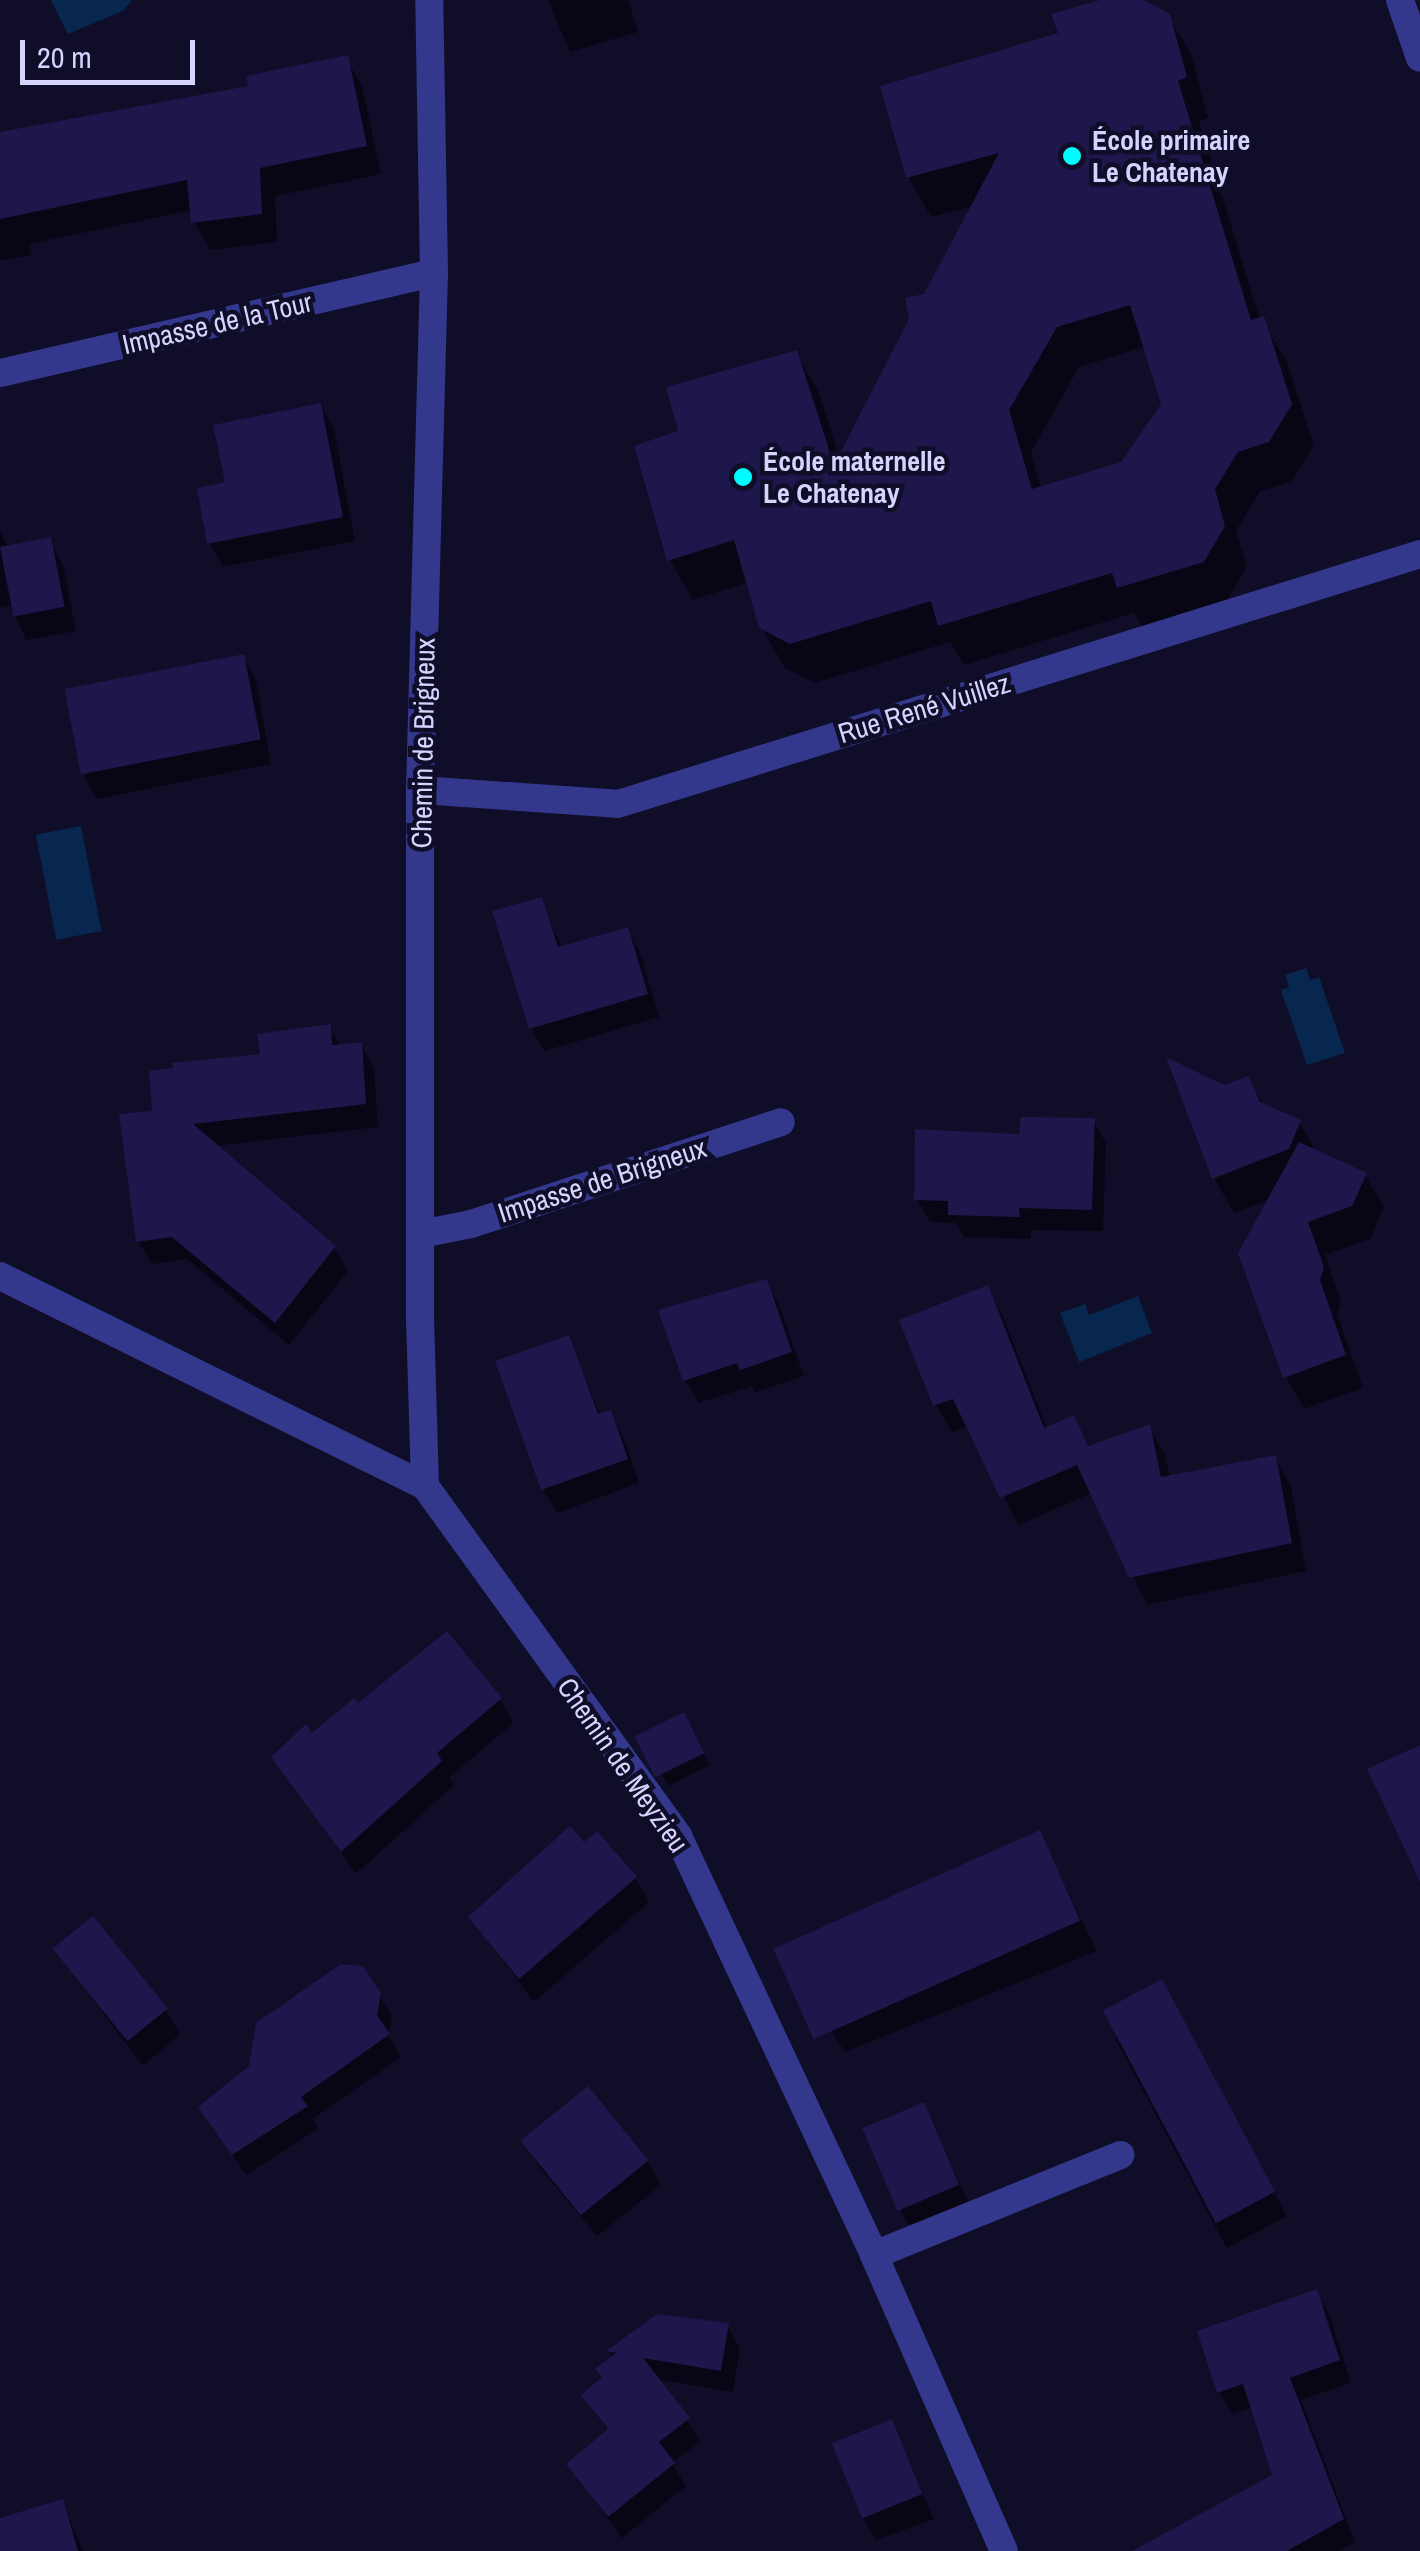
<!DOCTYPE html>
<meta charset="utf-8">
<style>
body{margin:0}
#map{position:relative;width:1420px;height:2551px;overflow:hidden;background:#0f0d28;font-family:"Archivo Narrow",sans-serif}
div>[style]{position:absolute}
.water>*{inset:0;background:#07274e;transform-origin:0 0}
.shadow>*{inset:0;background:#0007;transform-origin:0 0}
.building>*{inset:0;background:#1d174b;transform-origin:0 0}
.minor>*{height:28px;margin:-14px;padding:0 14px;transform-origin:14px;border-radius:14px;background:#33388c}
.tertiary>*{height:28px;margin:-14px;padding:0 14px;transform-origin:14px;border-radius:14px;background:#33388c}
.dots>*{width:28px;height:28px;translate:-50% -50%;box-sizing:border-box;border:5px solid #0f0d28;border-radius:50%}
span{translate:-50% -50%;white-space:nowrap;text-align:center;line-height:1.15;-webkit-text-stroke:9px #0f0d28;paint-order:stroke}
.poi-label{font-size:28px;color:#d5d4ff;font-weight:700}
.left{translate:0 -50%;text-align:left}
.street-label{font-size:28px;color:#d5d4ff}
.scale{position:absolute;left:20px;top:40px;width:175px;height:45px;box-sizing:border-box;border:5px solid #d5d4ff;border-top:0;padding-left:12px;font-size:30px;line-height:35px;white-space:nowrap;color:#d5d4ff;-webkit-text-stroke:8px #0f0d28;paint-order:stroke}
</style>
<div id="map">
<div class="water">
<div style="clip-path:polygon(51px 0,132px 0,123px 11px,68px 34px)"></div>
<div style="left:81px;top:826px;width:107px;height:46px;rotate:79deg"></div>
<div style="clip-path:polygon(1306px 968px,1310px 980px,1319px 977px,1345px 1053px,1307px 1065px,1281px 990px,1289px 987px,1285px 975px)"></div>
<div style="clip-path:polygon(1138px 1296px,1152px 1333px,1079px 1362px,1060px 1313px,1085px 1304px,1089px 1315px)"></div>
</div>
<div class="shadow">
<div style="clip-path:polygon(548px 0,628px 0,638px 32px,570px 52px)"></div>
<div style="clip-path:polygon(evenodd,1109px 0,1139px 0,1168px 15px,1192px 56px,1208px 118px,1199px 121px,1260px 320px,1286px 359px,1314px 446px,1291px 482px,1260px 491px,1236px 531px,1247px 567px,1226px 602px,1142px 627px,1134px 613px,964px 665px,950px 642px,815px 683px,785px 668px,761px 627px,749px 582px,693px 600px,670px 560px,681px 433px,796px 353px,819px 393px,840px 459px,974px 206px,931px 217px,908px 177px,1061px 35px,1109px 0,1146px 346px,1163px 404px,1122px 464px,1041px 488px,1031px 452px,1079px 367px,1146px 346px)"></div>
<div style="clip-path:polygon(346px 58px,362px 86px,381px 174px,275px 196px,277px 242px,210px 250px,194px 222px,192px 210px,29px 244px,31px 255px,0 261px,0 135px,251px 88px)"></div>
<div style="clip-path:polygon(320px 405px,334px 429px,355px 541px,223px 567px,209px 543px,228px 484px)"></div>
<div style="clip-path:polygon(0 531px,8px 547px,49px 540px,63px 564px,76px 631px,26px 640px,11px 606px,0 608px)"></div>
<div style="clip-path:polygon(243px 656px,256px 680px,271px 764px,97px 799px,84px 776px)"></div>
<div style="clip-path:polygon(541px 900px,562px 948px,627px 930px,640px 952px,659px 1017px,544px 1051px,531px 1028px)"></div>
<div style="clip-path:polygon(329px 1027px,341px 1047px,361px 1045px,374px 1068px,378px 1127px,214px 1146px,334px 1248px,348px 1271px,289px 1345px,187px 1259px,152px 1264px,138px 1241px,155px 1113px)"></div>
<div style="clip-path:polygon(1248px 1079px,1265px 1107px,1299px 1122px,1316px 1152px,1365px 1175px,1384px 1207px,1370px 1239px,1325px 1255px,1341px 1302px,1337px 1314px,1363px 1388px,1304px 1409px,1286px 1377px,1271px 1199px,1234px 1213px,1214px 1178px,1224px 1088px)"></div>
<div style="clip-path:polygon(1093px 1120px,1106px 1143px,1103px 1231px,1031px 1230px,1031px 1239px,964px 1237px,956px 1223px,930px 1222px,917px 1199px,1022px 1137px)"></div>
<div style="clip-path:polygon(766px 1282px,779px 1305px,804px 1376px,755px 1392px,752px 1386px,699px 1403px,685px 1380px)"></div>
<div style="clip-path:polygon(987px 1288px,1003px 1316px,1047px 1429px,1073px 1418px,1090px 1448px,1149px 1427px,1165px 1455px,1170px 1478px,1275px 1458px,1291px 1486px,1306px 1571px,1147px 1605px,1092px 1493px,1018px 1525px,969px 1426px,952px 1433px,936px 1405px,902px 1322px)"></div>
<div style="clip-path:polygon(568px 1338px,601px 1416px,609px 1413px,623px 1436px,639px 1483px,557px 1513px,543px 1489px,499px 1363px)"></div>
<div style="clip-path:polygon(500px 1699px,513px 1723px,449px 1778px,454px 1785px,356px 1874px,274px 1757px,358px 1706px)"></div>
<div style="clip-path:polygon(690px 1727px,709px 1765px,669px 1786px,644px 1748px)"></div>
<div style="clip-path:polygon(1039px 1833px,1097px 1951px,845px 2052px,791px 1971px)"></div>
<div style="clip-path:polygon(583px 1845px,635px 1878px,649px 1902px,534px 2002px,471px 1918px)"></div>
<div style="clip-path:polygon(56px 1951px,166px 2010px,180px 2034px,143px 2066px)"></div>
<div style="clip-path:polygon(379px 1994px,392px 2017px,389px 2036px,401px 2057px,313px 2119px,318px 2129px,246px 2175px,201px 2108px)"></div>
<div style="left:1175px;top:2006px;width:238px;height:68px;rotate:62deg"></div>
<div style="clip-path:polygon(923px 2105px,972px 2210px,915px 2236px,901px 2212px)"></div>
<div style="clip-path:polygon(525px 2143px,647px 2161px,661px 2185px,597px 2236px,539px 2167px)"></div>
<div style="clip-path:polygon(1316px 2292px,1329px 2314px,1351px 2383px,1301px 2400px,1355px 2542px,1340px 2551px,1191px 2551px,1275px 2476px,1251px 2408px,1232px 2414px,1219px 2392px,1200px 2332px)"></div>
<div style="clip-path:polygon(658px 2316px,727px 2325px,740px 2348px,733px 2392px,657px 2379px,701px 2441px,672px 2463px,686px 2486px,622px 2538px,569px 2465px,608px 2432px,584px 2395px,603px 2379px,613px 2358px,610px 2352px)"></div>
<div style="clip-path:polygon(891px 2422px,934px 2519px,876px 2540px,862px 2516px)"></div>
<div style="clip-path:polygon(62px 2502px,83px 2551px,0 2551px,0 2520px)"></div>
</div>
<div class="building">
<div style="clip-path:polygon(evenodd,1100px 0,1144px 0,1170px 14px,1187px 77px,1178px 81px,1251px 320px,1264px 316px,1292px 404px,1269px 442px,1238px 452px,1215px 489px,1225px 526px,1204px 562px,1117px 588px,1112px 573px,938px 626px,931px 601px,790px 644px,759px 628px,734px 540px,667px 561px,634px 446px,678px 431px,666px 387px,797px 350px,834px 465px,909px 319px,905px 298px,924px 294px,999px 153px,906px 178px,880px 86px,1058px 33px,1051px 14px,1100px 0,1130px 305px,1161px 404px,1121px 462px,1032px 489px,1009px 410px,1057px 327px,1130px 305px)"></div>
<div style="clip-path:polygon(348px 55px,367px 146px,260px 168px,262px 214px,191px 223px,187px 180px,0 219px,0 132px,248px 86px,246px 76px)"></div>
<div style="clip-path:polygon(321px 403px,343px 517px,207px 544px,197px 488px,225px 482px,213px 425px)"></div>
<div style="left:51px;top:537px;width:71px;height:52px;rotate:79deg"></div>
<div style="left:244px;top:654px;width:87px;height:183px;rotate:79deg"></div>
<div style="clip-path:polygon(542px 897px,558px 947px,628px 927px,648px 994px,529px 1029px,492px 911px)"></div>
<div style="clip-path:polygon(331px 1024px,332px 1045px,362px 1042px,366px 1104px,193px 1124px,336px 1246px,275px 1323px,172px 1237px,136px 1242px,119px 1114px,152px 1111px,149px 1071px,173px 1068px,172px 1063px,260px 1054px,257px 1034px)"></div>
<div style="clip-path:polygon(1166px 1057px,1224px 1085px,1249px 1076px,1260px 1102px,1301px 1120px,1289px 1149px,1212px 1179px)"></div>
<div style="clip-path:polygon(1021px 1117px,1095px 1118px,1092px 1210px,1019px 1208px,1020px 1217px,948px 1215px,948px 1201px,914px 1200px,915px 1129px,1019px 1134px)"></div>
<div style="clip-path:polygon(1299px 1142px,1367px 1173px,1352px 1206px,1308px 1222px,1324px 1267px,1320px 1280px,1346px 1355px,1283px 1378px,1238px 1253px)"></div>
<div style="clip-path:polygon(767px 1279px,792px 1352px,740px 1370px,737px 1363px,683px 1381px,658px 1310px)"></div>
<div style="clip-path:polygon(988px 1285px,1044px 1428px,1074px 1415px,1088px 1446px,1150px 1424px,1161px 1477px,1276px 1455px,1292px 1543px,1129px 1578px,1077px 1465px,1000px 1498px,953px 1399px,933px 1406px,899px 1320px)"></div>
<div style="clip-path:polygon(569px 1335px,598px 1414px,611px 1410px,628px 1459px,541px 1490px,495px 1361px)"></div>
<div style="clip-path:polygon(447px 1631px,502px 1698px,437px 1753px,442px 1761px,341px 1852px,271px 1757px,306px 1724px,312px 1733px,354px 1698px,358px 1703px)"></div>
<div style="left:684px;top:1712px;width:46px;height:55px;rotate:64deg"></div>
<div style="clip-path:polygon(1420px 1745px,1420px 1882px,1367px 1769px)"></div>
<div style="clip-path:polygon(570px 1826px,584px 1842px,597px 1831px,637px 1877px,519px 1979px,468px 1917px)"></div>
<div style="left:1040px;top:1830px;width:99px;height:292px;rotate:66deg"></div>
<div style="left:93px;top:1916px;width:119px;height:52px;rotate:51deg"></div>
<div style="clip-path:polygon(341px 1964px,363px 1966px,381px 1993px,377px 2015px,390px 2034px,301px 2097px,308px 2106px,232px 2155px,198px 2107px,249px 2066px,256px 2023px)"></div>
<div style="left:1162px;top:1979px;width:241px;height:67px;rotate:62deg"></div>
<div style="left:588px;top:2086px;width:96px;height:87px;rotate:51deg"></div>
<div style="left:924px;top:2102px;width:90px;height:67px;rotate:67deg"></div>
<div style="clip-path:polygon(1317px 2289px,1340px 2360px,1290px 2378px,1344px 2519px,1287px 2551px,1132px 2551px,1272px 2475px,1243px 2384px,1217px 2393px,1197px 2331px)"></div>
<div style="clip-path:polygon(657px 2314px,729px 2323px,721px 2371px,643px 2358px,690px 2418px,659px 2442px,675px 2463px,608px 2517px,566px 2464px,608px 2429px,581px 2395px,602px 2377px,595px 2369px,616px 2353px,606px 2351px)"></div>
<div style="left:892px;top:2419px;width:81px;height:65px;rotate:68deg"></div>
<div style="clip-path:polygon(63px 2499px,78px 2551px,0 2551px,0 2518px)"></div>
</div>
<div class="minor">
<div style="left:0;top:373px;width:445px;rotate:-13deg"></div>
<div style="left:421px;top:1234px;width:51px;rotate:-11.3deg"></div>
<div style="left:471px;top:1224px;width:326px;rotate:-18.2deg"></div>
<div style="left:874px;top:2255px;width:266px;rotate:-22.1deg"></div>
</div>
<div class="tertiary">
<div style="left:1400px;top:0;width:61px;rotate:71deg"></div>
<div style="left:420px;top:790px;width:198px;rotate:4deg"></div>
<div style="left:618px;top:804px;width:840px;rotate:-17.31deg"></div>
<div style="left:0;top:1276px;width:474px;rotate:26.3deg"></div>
<div style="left:425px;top:1486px;width:432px;rotate:54.1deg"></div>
<div style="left:678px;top:1836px;width:463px;rotate:64.9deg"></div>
<div style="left:874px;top:2255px;width:323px;rotate:66.3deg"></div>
<div style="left:425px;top:1486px;width:164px;rotate:-91.7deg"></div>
<div style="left:420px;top:1322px;width:532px;rotate:-90deg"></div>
<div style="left:420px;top:790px;width:517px;rotate:-88.45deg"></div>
<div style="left:434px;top:273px;width:273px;rotate:-91deg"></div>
</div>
<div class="dots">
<div style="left:1072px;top:156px;background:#00fcff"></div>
<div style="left:743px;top:477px;background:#00fcff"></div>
</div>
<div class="poi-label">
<span class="left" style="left:1092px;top:156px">École primaire<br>Le Chatenay</span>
<span class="left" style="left:763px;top:477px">École maternelle<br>Le Chatenay</span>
</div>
<div class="street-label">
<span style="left:217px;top:323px;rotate:-13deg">Impasse de la Tour</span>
<span style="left:924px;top:708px;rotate:-17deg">Rue René Vuillez</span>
<span style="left:423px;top:743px;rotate:-89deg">Chemin de Brigneux</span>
<span style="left:602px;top:1180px;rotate:-18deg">Impasse de Brigneux</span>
<span style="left:623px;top:1765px;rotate:55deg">Chemin de Meyzieu</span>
</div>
<div class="scale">20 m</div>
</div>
